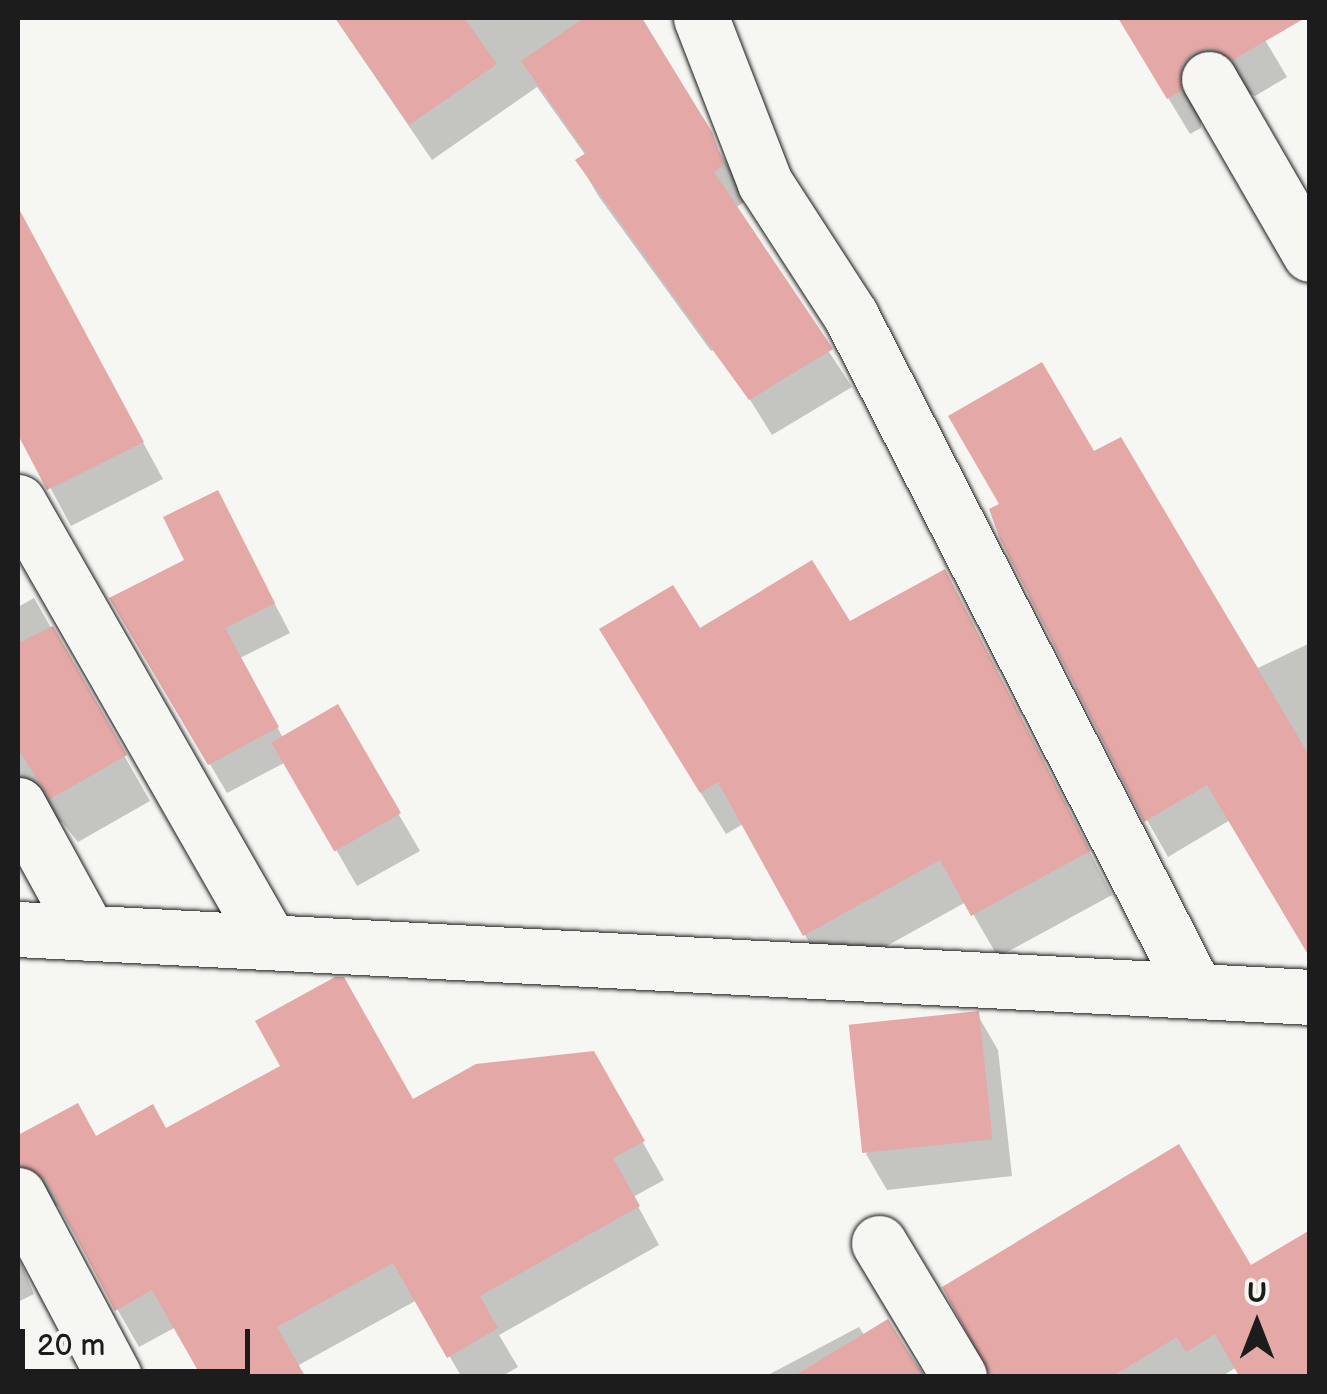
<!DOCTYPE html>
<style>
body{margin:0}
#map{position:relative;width:1327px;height:1394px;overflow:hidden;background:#f6f6f2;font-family:"Balsamiq Sans",sans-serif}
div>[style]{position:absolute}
.shadow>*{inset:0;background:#0003}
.building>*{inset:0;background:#e4a8a7;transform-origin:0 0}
.roads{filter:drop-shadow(0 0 2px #1c1c1c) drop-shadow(0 0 2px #1c1c1c)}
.minor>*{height:55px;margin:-27.5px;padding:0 27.5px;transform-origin:27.5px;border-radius:27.5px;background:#f6f6f2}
span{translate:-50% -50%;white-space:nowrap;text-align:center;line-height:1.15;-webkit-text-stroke:9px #f6f6f2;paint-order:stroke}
.frame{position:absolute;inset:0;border:20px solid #1c1c1c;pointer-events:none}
.north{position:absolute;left:1207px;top:1274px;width:100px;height:100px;-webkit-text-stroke:8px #f6f6f2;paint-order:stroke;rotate:0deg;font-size:28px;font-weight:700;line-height:40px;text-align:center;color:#1c1c1c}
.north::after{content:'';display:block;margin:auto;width:35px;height:45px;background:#1c1c1c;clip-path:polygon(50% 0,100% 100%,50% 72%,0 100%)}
.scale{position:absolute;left:20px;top:1329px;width:230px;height:45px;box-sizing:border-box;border:5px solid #1c1c1c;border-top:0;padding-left:12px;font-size:30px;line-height:35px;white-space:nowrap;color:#1c1c1c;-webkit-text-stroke:8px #f6f6f2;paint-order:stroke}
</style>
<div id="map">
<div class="shadow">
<div style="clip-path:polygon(335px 18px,637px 18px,732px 172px,744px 202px,735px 208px,852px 387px,772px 435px,717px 347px,711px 351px,599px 197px,578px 161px,586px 156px,537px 87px,432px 160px)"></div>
<div style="clip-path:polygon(1120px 18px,1252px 18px,1287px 77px,1255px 96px,1232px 84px,1201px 102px,1201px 128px,1190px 134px)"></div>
<div style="clip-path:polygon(25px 226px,163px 479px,71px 526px,18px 428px)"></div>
<div style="clip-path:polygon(1120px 440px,1258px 668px,1310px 643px,1310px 954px,1230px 820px,1168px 857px,1147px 820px,1093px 455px)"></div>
<div style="clip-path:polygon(217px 493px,290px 633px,240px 658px,283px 738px,337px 708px,420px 851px,357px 886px,286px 762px,227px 793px,112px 599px,187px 561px)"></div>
<div style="clip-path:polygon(944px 572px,1112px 895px,998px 957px,966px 902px,829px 978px,743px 824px,726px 834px,627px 673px,699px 632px,849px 625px)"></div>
<div style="clip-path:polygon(34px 598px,150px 801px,78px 842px,62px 822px,30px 821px,18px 840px,18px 607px)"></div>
<div style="clip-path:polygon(977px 1014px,998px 1050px,1012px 1176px,887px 1190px,866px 1154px)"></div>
<div style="clip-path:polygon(593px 1054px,664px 1180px,633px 1197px,659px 1245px,499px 1335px,518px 1367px,502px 1376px,461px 1376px,417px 1300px,297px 1366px,303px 1376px,204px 1376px,176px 1327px,139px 1347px,58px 1206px,24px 1205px,18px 1216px,18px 1138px,77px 1106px,96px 1138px,413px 1102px)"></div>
<div style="clip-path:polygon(1310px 1233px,1310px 1376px,1242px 1376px,1237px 1367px,1222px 1376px,1024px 1376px,984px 1311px,1250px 1268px)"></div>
<div style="clip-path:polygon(18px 1256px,34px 1294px,18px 1302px)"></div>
<div style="clip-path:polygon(888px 1323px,925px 1376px,766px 1376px,859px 1327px,865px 1336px)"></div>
</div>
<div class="building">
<div style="clip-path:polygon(335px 18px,464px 18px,497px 64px,409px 125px)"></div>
<div style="clip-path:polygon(584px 18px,642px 18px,712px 132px,724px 165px,714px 172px,833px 349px,749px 400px,575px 160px,586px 153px,521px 61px)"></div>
<div style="clip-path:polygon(1118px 18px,1305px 18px,1233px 60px,1210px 48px,1193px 53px,1182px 64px,1181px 91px,1167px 99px)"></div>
<div style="clip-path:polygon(18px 207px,144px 442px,47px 490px,18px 435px)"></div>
<div style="clip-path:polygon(1042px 362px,1094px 451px,1121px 437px,1310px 757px,1310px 958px,1207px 785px,1144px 822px,1000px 539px,989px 509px,999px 504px,948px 416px)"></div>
<div style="clip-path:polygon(218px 490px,275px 603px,225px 628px,279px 727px,208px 765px,109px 598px,184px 560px,163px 517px)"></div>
<div style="clip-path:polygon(812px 560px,850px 621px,945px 569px,1090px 851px,971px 916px,940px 860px,803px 936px,718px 782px,700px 793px,599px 629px,673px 585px,700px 628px)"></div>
<div style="clip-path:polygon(53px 626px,127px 755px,50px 799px,18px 749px,18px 643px)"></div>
<div style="left:338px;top:704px;width:126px;height:77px;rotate:60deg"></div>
<div style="clip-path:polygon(335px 977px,344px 977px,413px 1099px,476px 1064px,594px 1051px,645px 1141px,613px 1158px,640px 1206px,480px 1296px,498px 1328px,447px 1358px,393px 1263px,277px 1327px,305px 1376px,201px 1376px,152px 1290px,115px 1311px,46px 1180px,18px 1164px,18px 1135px,78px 1103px,96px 1136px,153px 1104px,166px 1128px,280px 1066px,255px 1021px)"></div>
<div style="left:979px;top:1011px;width:129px;height:131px;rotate:84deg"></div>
<div style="clip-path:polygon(1179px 1144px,1251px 1265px,1310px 1230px,1310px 1376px,1239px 1376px,1215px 1334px,1186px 1352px,1177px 1337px,1113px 1376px,990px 1376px,942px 1287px)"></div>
<div style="clip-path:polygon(888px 1319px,923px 1376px,794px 1376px)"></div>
</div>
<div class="roads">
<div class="minor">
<div style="left:701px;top:18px;width:177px;rotate:68.8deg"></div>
<div style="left:765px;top:183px;width:158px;rotate:57.1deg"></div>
<div style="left:851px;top:316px;width:758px;rotate:62.93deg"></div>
<div style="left:1209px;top:79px;width:202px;rotate:60deg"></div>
<div style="left:18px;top:502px;width:506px;rotate:60.24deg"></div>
<div style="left:18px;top:805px;width:146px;rotate:61.3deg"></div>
<div style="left:18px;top:929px;width:1294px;rotate:3.01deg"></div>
<div style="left:18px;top:1195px;width:205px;rotate:62.1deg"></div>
<div style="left:879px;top:1243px;width:155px;rotate:59deg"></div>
</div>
</div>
<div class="frame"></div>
<div class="north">U</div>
<div class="scale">20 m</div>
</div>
